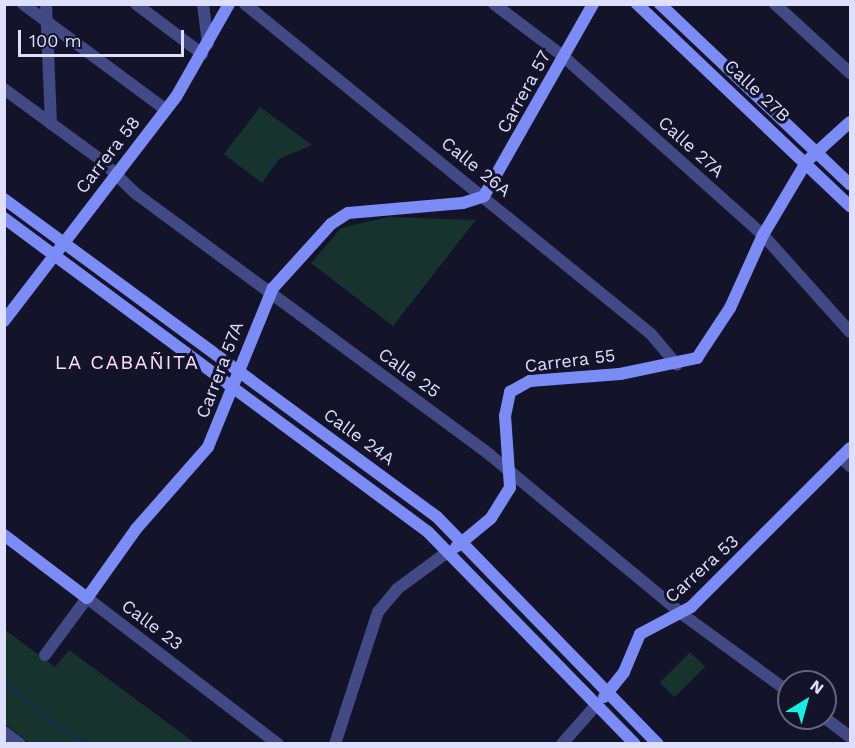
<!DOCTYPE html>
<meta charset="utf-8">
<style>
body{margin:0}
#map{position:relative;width:855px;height:748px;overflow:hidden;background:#131329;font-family:"Work Sans",sans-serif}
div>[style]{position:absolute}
.green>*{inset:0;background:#16332d;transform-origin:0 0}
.stream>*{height:3px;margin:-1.5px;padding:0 1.5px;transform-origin:1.5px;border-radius:1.5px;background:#112f4a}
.street>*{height:12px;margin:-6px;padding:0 6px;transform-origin:6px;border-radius:6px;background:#414a85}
.secondary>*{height:12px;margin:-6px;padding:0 6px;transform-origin:6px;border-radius:6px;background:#7b8cf6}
span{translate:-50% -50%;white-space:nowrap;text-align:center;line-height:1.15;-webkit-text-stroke:6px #131329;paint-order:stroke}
.street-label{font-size:18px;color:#dddffd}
.neighbourhood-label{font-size:20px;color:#fddff7;letter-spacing:1.5px}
.frame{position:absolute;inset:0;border:6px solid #dddffd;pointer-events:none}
.north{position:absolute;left:777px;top:670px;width:60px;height:60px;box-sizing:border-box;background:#131329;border:2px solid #64657e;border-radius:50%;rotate:37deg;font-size:16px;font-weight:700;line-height:24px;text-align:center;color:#dddffd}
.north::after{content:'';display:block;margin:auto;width:21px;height:27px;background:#17efe2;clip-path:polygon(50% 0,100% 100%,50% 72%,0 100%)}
.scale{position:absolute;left:18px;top:30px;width:166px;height:27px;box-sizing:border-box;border:3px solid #dddffd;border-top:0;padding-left:8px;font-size:18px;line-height:21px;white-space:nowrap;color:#dddffd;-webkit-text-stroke:4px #131329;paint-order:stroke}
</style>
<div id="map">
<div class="green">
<div style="clip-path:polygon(260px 107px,312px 145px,279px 159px,262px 183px,224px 154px)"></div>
<div style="clip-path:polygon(388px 217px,476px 220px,393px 326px,311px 263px,341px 228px)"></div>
<div style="clip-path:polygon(4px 629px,55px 667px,69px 650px,195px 743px,29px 743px,5px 724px)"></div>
<div style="left:690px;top:652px;width:21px;height:43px;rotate:45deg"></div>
</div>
<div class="stream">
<div style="left:4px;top:681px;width:75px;rotate:40.1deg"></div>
<div style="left:61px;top:729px;width:34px;rotate:27deg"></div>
</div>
<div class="street">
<div style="left:23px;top:4px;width:178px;rotate:36.5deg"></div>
<div style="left:46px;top:4px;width:120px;rotate:87.6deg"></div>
<div style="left:136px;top:4px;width:83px;rotate:37.1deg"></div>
<div style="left:203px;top:4px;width:40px;rotate:82.9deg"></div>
<div style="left:245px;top:4px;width:523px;rotate:39.1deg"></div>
<div style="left:651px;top:334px;width:40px;rotate:50deg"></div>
<div style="left:494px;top:4px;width:88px;rotate:37.1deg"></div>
<div style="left:564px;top:57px;width:267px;rotate:41.8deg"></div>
<div style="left:763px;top:235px;width:130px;rotate:48.1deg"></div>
<div style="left:775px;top:4px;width:102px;rotate:42.6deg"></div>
<div style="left:4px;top:89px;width:120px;rotate:36.2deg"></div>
<div style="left:101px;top:160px;width:47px;rotate:44.1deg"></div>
<div style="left:135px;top:193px;width:441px;rotate:36.4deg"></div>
<div style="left:490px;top:455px;width:249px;rotate:39.6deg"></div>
<div style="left:682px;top:614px;width:132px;rotate:36.1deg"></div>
<div style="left:841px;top:457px;width:13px;rotate:45deg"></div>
<div style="left:45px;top:655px;width:71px;rotate:-53.6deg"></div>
<div style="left:87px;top:598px;width:240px;rotate:37.4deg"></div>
<div style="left:825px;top:718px;width:31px;rotate:37deg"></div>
<div style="left:4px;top:732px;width:20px;rotate:37deg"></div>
<div style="left:335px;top:744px;width:139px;rotate:-72deg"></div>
<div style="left:378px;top:612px;width:30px;rotate:-50deg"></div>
<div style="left:397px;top:589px;width:64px;rotate:-36.2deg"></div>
<div style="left:562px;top:744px;width:53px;rotate:-48.8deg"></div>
</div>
<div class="secondary">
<div style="left:637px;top:4px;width:294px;rotate:43.5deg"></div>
<div style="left:660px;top:4px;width:262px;rotate:43.5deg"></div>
<div style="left:4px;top:199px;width:537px;rotate:36.29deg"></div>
<div style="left:437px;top:517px;width:317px;rotate:45.8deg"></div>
<div style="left:4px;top:218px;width:528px;rotate:36.52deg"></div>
<div style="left:428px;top:532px;width:296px;rotate:45.7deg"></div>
<div style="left:4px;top:321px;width:282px;rotate:-52.5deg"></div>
<div style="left:176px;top:97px;width:107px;rotate:-60.3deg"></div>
<div style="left:4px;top:535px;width:104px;rotate:37.2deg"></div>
<div style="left:87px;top:598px;width:85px;rotate:-54.6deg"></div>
<div style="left:136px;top:529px;width:109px;rotate:-48.7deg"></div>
<div style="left:208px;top:447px;width:172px;rotate:-67.8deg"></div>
<div style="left:273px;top:288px;width:86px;rotate:-47.8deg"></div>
<div style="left:331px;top:224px;width:20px;rotate:-33deg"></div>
<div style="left:348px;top:213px;width:115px;rotate:-5deg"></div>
<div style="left:463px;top:203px;width:22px;rotate:-18deg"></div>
<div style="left:484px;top:196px;width:221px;rotate:-60.4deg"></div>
<div style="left:456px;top:547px;width:45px;rotate:-39.6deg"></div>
<div style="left:491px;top:518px;width:36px;rotate:-58deg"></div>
<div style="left:510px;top:487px;width:71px;rotate:-94deg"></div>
<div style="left:505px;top:416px;width:25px;rotate:-78deg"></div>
<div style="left:510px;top:392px;width:23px;rotate:-29deg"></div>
<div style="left:530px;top:381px;width:90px;rotate:-4.4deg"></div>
<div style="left:620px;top:374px;width:79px;rotate:-11.7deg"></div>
<div style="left:697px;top:358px;width:60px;rotate:-56.6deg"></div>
<div style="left:730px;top:308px;width:80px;rotate:-65.7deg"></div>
<div style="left:763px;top:235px;width:86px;rotate:-59.3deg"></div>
<div style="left:807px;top:161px;width:58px;rotate:-42.2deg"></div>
<div style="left:604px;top:697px;width:32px;rotate:-51deg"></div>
<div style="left:624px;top:672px;width:41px;rotate:-67.2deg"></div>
<div style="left:640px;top:634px;width:58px;rotate:-27.9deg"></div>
<div style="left:691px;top:607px;width:225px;rotate:-45deg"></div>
</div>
<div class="street-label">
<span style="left:757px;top:91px;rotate:43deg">Calle 27B</span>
<span style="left:524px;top:92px;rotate:-61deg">Carrera 57</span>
<span style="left:691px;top:147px;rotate:42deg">Calle 27A</span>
<span style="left:108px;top:155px;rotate:-52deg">Carrera 58</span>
<span style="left:476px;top:167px;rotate:39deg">Calle 26A</span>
<span style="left:570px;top:361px;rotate:-7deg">Carrera 55</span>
<span style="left:220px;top:370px;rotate:-69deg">Carrera 57A</span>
<span style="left:409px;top:373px;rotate:36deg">Calle 25</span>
<span style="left:359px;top:437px;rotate:36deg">Calle 24A</span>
<span style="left:702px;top:569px;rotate:-42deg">Carrera 53</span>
<span style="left:152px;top:625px;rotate:37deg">Calle 23</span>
</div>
<div class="neighbourhood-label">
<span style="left:127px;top:362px">LA CABAÑITA</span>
</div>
<div class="frame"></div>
<div class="north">N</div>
<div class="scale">100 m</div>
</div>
